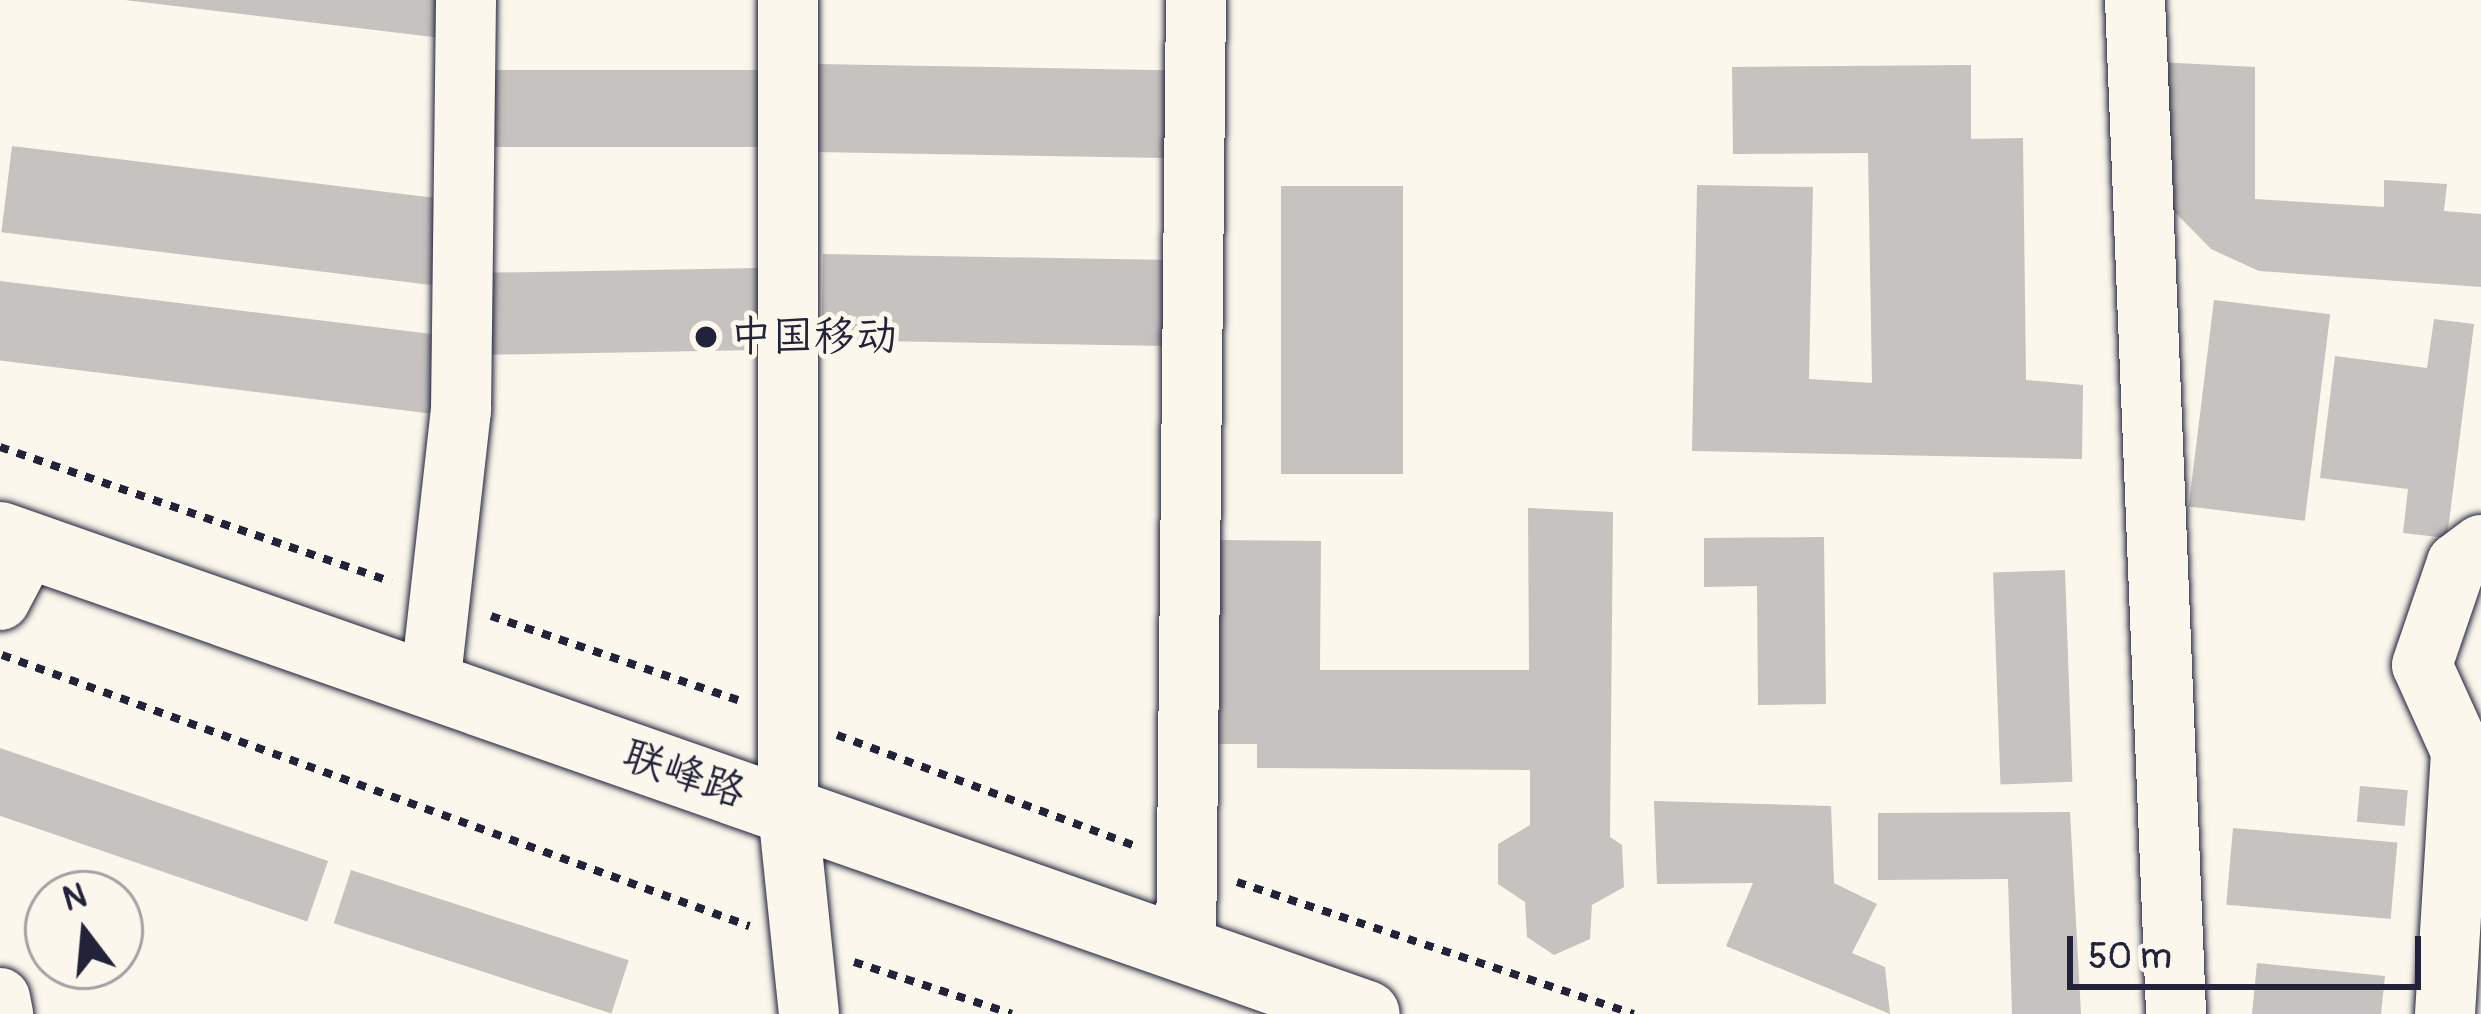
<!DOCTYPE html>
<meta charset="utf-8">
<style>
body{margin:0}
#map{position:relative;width:2481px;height:1014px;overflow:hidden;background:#fbf7ec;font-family:Pangolin,"LXGW WenKai TC",sans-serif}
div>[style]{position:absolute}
.building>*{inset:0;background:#c6c2c0;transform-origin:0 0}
.path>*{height:8px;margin-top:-4px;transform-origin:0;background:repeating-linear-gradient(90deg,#22223b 0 9px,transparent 0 18px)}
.roads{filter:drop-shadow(0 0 3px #22223b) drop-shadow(0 0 3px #22223b)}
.minor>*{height:60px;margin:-30px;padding:0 30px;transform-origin:30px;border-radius:30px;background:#fbf7ec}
.major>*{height:66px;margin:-33px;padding:0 33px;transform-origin:33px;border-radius:33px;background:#fbf7ec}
.dots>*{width:33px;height:33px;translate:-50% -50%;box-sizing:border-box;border:6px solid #fbf7ec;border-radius:50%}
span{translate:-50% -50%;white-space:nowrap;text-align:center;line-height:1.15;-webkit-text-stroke:10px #fbf7ec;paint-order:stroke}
.poi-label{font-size:42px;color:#22223b}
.left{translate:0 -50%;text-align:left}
.street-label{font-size:42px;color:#22223b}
.north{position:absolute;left:24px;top:870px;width:120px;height:120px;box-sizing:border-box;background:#fbf7ec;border:3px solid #a4a2a5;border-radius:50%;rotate:344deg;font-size:33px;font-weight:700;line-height:48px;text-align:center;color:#22223b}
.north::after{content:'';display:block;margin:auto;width:42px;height:54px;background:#22223b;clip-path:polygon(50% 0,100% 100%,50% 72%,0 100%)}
.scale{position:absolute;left:2067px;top:936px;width:354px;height:54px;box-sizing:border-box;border:6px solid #22223b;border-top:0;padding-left:15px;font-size:36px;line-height:42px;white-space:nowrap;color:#22223b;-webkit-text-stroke:9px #fbf7ec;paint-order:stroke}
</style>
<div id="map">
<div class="building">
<div style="clip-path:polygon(125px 0,446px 0,441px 38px)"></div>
<div style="clip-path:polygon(2157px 62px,2255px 67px,2255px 199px,2384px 207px,2384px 180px,2447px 184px,2444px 211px,2481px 214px,2481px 287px,2259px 271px,2211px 249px,2160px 197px)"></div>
<div style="left:816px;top:64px;width:351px;height:88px;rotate:1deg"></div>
<div style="clip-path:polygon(1971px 65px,1971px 139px,2023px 138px,2026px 380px,2083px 385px,2082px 459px,1692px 451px,1697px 185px,1813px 187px,1809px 379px,1872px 383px,1868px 153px,1733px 154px,1732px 67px)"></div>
<div style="left:485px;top:70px;width:282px;height:77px"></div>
<div style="left:12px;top:146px;width:439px;height:87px;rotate:7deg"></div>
<div style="left:1281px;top:186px;width:122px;height:288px"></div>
<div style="left:823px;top:254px;width:347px;height:86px;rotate:1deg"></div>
<div style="left:759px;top:268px;width:82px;height:284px;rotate:89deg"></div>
<div style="left:0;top:281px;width:443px;height:79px;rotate:7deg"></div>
<div style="left:2214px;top:300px;width:117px;height:208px;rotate:7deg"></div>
<div style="clip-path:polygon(2434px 319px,2474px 324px,2447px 538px,2403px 533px,2408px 489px,2320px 478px,2335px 356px,2427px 368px)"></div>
<div style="clip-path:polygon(1528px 508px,1613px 512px,1610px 837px,1622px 845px,1624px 887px,1592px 905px,1590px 939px,1554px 955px,1527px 937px,1525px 902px,1498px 884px,1498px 844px,1530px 825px,1530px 770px,1257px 768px,1257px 744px,1216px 744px,1217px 540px,1321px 541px,1320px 670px,1529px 670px)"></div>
<div style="clip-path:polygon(1824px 537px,1826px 704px,1758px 705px,1757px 586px,1704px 587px,1704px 538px)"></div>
<div style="left:2065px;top:570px;width:212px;height:72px;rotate:88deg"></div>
<div style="left:0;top:748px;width:347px;height:64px;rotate:19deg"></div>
<div style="left:2360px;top:786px;width:48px;height:36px;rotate:5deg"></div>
<div style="clip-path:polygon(1654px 801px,1831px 806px,1834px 883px,1877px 904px,1852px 953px,1885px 967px,1890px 1014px,1726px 946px,1753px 883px,1657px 884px)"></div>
<div style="clip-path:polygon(2070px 812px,2081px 1014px,2012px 1014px,2008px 879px,1878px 880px,1878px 813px)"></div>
<div style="left:2233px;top:828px;width:165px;height:77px;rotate:5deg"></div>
<div style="left:351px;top:870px;width:292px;height:56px;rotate:18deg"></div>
<div style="clip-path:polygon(2257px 963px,2385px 976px,2381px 1014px,2252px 1014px)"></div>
</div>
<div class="path">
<div style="left:0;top:447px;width:414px;rotate:19deg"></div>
<div style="left:491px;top:616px;width:261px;rotate:18.8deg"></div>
<div style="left:2px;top:655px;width:795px;rotate:19.94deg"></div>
<div style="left:837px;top:735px;width:321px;rotate:20.4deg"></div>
<div style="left:1237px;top:882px;width:418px;rotate:18.4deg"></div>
<div style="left:854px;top:962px;width:166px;rotate:18.2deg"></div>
</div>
<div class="roads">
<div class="minor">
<div style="left:788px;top:0;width:811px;rotate:90deg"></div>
<div style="left:788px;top:811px;width:204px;rotate:84.1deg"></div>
<div style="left:2135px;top:0;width:1015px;rotate:87.68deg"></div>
<div style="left:0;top:600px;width:62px;rotate:-62.2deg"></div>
<div style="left:430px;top:686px;width:278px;rotate:-83.6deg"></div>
<div style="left:461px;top:410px;width:410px;rotate:-89.3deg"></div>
<div style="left:1186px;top:951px;width:951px;rotate:-89.4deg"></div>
<div style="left:0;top:998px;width:16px;rotate:79deg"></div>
<div style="left:2445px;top:1014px;width:263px;rotate:-86.5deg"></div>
<div style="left:2461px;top:751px;width:94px;rotate:-114.4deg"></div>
<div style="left:2422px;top:665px;width:108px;rotate:-71.1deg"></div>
<div style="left:2457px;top:563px;width:30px;rotate:-37deg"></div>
</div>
<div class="major">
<div style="left:0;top:535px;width:1448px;rotate:19.31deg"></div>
</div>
</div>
<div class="dots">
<div style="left:706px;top:337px;background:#22223b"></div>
</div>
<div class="poi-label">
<span class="left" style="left:730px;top:337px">中国移动</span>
</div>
<div class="street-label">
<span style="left:684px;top:774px;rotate:19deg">联峰路</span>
</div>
<div class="north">N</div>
<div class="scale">50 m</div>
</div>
